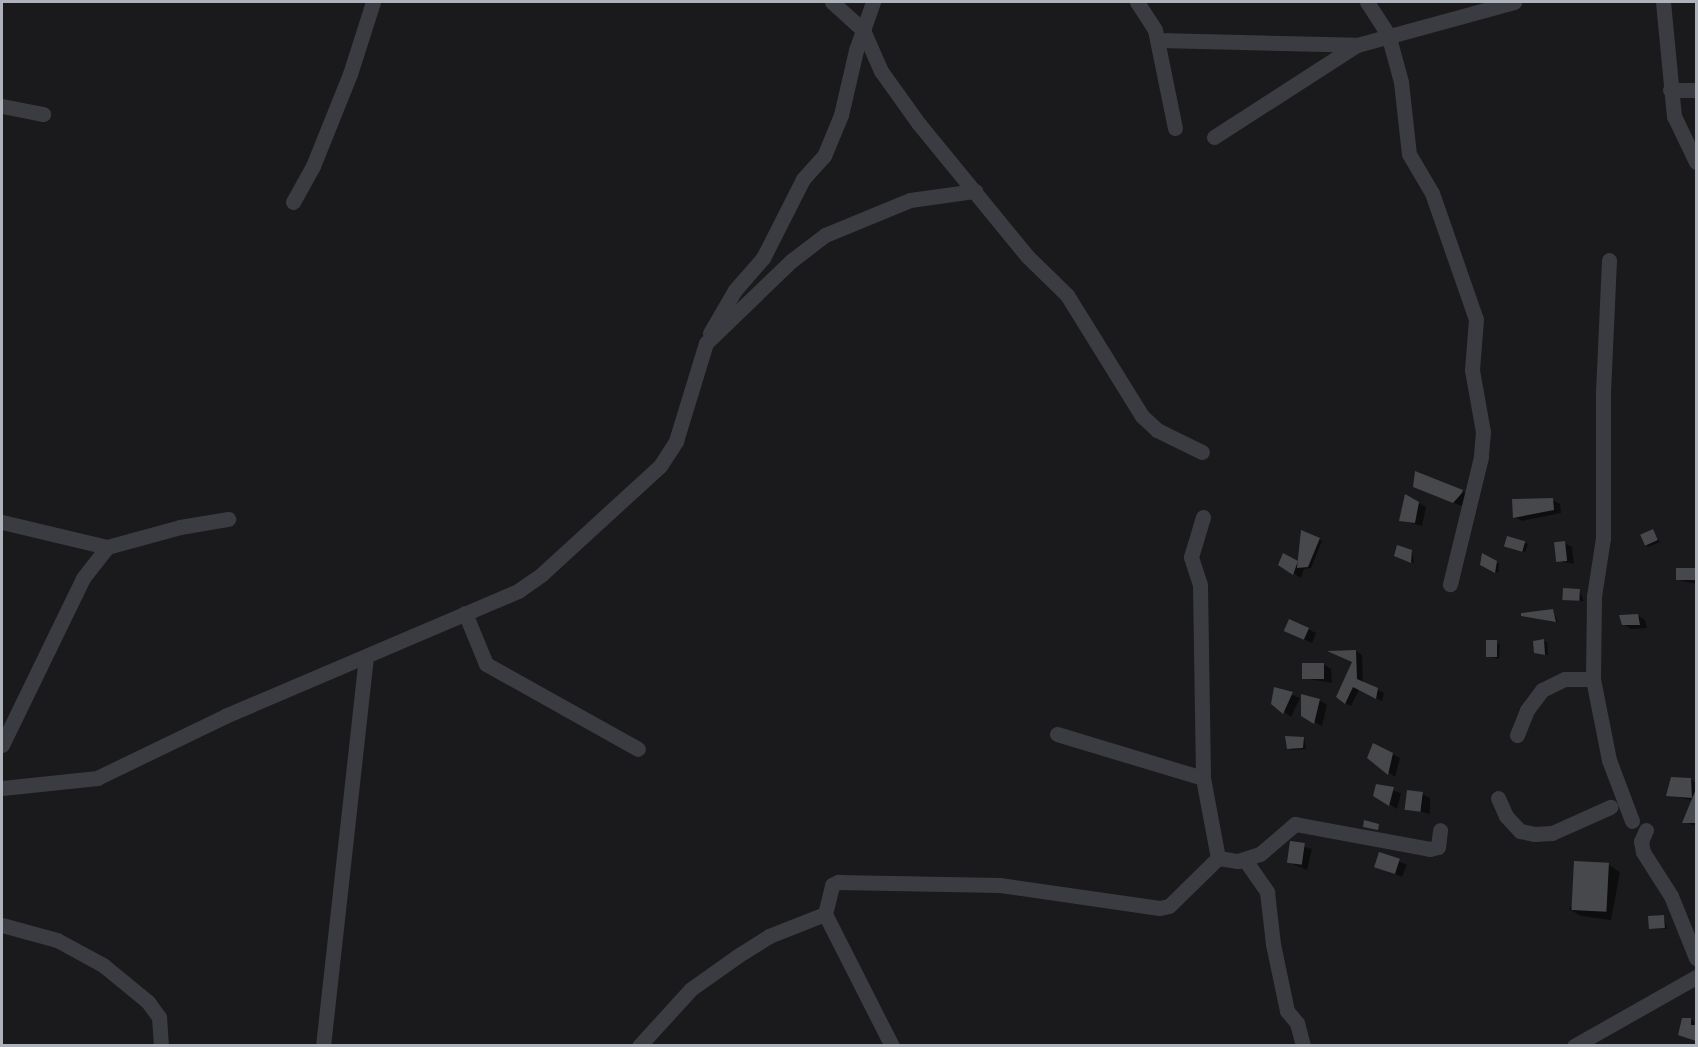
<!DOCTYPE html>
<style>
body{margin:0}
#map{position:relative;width:1698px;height:1047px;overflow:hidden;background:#1a1a1c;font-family:Lato,sans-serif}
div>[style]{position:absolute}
.shadow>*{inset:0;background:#0007;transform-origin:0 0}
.building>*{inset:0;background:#47484c;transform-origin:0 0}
.minor>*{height:15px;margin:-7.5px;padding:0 7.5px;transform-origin:7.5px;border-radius:7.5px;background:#3b3c41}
span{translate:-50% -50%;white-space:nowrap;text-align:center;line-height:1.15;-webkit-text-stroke:4.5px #151518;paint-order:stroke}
.frame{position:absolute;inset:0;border:3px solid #adb2bb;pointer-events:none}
</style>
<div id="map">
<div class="shadow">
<div style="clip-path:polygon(1423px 491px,1462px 491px,1470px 496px,1462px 506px)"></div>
<div style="clip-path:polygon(1406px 496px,1426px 507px,1422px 526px,1401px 520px)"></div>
<div style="clip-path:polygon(1552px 500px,1560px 504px,1561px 513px,1522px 521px,1515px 517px)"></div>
<div style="clip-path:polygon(1653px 531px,1660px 542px,1648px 547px,1645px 545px)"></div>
<div style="clip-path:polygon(1508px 538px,1528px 544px,1525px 552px,1510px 548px)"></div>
<div style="clip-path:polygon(1319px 539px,1322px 541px,1311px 568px,1304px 569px,1301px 578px,1280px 564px,1284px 555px,1299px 564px)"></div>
<div style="clip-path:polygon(1564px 543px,1572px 547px,1574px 564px,1557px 561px)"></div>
<div style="clip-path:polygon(1412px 552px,1414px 563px,1399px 557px)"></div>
<div style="clip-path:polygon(1483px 555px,1499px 564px,1498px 573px,1481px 565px)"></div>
<div style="clip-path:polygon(1696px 569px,1696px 584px,1678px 580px,1677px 570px)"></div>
<div style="clip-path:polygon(1579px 590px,1584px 601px,1564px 599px)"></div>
<div style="clip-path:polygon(1553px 611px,1558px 622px,1523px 615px)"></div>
<div style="clip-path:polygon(1637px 615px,1645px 620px,1647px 628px,1631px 629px,1623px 624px)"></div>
<div style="clip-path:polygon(1308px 629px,1316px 633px,1312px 643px,1293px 634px)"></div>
<div style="clip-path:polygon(1488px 641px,1500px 644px,1499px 659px,1486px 656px)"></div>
<div style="clip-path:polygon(1544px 641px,1547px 642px,1548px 655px,1538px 654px,1535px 643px)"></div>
<div style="clip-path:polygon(1356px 651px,1362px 655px,1363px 683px,1384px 693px,1382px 701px,1359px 690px,1351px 706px,1345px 703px)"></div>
<div style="clip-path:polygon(1323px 664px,1331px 669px,1332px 683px,1303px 678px)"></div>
<div style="clip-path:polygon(1276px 689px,1300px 698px,1291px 717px,1273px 704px)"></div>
<div style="clip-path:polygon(1319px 700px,1327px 705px,1322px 726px,1302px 715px)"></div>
<div style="clip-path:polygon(1286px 738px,1304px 738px,1306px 749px,1291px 750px)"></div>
<div style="clip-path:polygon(1392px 754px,1400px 758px,1395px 777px,1369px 758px)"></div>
<div style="clip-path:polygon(1691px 780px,1696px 783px,1696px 801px,1668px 795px)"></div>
<div style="clip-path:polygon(1377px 786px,1401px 793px,1397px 809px,1375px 795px)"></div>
<div style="clip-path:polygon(1422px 794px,1430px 798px,1430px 814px,1409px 809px)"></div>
<div style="clip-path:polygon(1690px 807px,1696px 807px,1696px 826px,1684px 822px)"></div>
<div style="clip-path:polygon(1291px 843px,1312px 849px,1307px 870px,1288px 862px)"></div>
<div style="left:1380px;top:854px;width:29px;height:13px;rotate:22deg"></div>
<div style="clip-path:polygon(1609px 865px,1620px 872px,1611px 920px,1581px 916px,1569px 909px)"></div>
<div style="clip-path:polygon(1664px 917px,1667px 929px,1650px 928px)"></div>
<div style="clip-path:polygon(1683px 1019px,1694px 1021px,1696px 1041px,1680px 1035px)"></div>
</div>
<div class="building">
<div style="clip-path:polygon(1415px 471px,1463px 490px,1462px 493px,1453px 503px,1413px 487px)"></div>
<div style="clip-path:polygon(1405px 494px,1419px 502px,1415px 523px,1399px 521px)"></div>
<div style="clip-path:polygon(1553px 498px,1554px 510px,1513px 518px,1512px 499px)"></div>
<div style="left:1653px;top:529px;width:12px;height:14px;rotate:66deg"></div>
<div style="clip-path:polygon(1301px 530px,1320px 538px,1308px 567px,1297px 568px)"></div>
<div style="left:1507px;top:536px;width:19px;height:11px;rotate:16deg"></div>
<div style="left:1565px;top:541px;width:20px;height:11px;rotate:84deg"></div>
<div style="clip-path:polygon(1397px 545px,1412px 550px,1411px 563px,1394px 556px)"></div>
<div style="clip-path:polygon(1283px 553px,1298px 561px,1293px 575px,1278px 565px)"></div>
<div style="clip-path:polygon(1482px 553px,1497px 561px,1495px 573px,1480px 565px)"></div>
<div style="left:1696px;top:568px;width:12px;height:20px;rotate:90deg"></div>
<div style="left:1563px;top:588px;width:17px;height:12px;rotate:3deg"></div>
<div style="clip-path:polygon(1553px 609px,1556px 622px,1521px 616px,1521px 613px)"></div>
<div style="clip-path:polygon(1638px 614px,1640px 625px,1622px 625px,1619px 615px)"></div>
<div style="left:1289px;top:619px;width:22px;height:13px;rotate:24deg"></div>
<div style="clip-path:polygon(1544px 639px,1545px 655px,1534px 653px,1533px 641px)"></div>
<div style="left:1486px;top:640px;width:11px;height:17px"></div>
<div style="clip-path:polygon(1356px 650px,1357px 679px,1378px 688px,1376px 699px,1353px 687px,1345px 704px,1336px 697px,1352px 662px,1327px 651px)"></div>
<div style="left:1302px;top:663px;width:22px;height:16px"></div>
<div style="clip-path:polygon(1274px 687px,1293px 692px,1283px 714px,1271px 704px)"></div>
<div style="clip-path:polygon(1301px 694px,1320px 699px,1314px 724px,1301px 716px)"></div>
<div style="clip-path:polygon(1285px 736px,1304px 737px,1303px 748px,1287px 749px)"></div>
<div style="clip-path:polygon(1373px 743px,1393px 753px,1388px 775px,1367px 758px)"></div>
<div style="clip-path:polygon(1671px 777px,1691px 778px,1692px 798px,1666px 796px)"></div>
<div style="clip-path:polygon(1376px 784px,1394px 787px,1389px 806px,1373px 796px)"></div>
<div style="clip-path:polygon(1696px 789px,1696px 823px,1682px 823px)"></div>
<div style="left:1407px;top:790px;width:16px;height:20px;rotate:7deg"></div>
<div style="clip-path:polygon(1364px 820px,1379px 824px,1378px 830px,1363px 827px)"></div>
<div style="left:1290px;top:841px;width:15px;height:22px;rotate:8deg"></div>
<div style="left:1379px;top:852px;width:22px;height:16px;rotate:18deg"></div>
<div style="left:1574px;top:861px;width:35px;height:49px;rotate:3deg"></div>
<div style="left:1664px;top:915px;width:13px;height:16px;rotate:86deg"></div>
<div style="clip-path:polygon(1682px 1018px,1691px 1018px,1691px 1025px,1696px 1025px,1696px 1041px,1678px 1035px)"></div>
</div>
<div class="minor">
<div style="left:832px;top:2px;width:42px;rotate:42.1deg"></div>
<div style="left:863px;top:30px;width:45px;rotate:66.3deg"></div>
<div style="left:881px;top:71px;width:65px;rotate:54.4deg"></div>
<div style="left:919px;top:124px;width:171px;rotate:50.7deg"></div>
<div style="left:1027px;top:256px;width:56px;rotate:44.3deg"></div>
<div style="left:1067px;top:295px;width:142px;rotate:58.2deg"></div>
<div style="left:1142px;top:416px;width:21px;rotate:43deg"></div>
<div style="left:1157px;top:430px;width:50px;rotate:26.1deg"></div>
<div style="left:1137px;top:2px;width:33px;rotate:57deg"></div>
<div style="left:1155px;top:30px;width:100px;rotate:78.5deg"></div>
<div style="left:1367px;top:2px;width:38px;rotate:57deg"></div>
<div style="left:1388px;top:34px;width:50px;rotate:74.8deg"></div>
<div style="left:1401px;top:82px;width:72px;rotate:83.7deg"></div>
<div style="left:1409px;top:154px;width:45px;rotate:59.5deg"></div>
<div style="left:1432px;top:193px;width:133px;rotate:70.8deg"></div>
<div style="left:1476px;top:319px;width:51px;rotate:94.5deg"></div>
<div style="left:1472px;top:370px;width:63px;rotate:79.9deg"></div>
<div style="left:1483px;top:432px;width:25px;rotate:95deg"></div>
<div style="left:1481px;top:457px;width:131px;rotate:103.7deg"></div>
<div style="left:1663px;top:2px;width:115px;rotate:84.5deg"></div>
<div style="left:1674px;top:116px;width:51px;rotate:64.4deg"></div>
<div style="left:1158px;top:40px;width:199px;rotate:1.4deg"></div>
<div style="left:1357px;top:45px;width:163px;rotate:-15.3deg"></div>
<div style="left:1670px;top:90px;width:26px"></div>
<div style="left:2px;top:106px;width:42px;rotate:11deg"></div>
<div style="left:1214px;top:137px;width:170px;rotate:-32.8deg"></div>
<div style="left:293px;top:202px;width:41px;rotate:-60.9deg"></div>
<div style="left:313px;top:166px;width:99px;rotate:-68.1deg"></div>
<div style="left:350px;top:74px;width:76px;rotate:-72.3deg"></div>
<div style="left:1609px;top:260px;width:130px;rotate:92.6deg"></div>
<div style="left:1603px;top:390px;width:148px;rotate:90deg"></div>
<div style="left:1603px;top:538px;width:59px;rotate:98.8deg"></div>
<div style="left:1594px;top:596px;width:83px;rotate:90.7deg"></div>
<div style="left:1593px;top:679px;width:83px;rotate:78.8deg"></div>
<div style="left:1609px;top:760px;width:65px;rotate:69.3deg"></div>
<div style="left:710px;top:333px;width:50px;rotate:-59.8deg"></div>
<div style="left:735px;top:290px;width:43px;rotate:-48.8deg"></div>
<div style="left:763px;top:258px;width:89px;rotate:-63.1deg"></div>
<div style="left:803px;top:179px;width:31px;rotate:-48deg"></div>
<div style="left:824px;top:156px;width:44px;rotate:-67.5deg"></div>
<div style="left:841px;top:115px;width:67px;rotate:-77deg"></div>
<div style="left:856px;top:50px;width:51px;rotate:-70.5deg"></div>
<div style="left:1203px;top:517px;width:42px;rotate:106.7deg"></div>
<div style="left:1191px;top:557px;width:29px;rotate:72deg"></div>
<div style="left:1200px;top:585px;width:193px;rotate:89.1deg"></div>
<div style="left:1203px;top:778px;width:81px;rotate:79.4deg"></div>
<div style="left:1218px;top:858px;width:20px;rotate:9deg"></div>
<div style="left:1238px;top:861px;width:23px;rotate:-18deg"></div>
<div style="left:1260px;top:854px;width:46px;rotate:-40.6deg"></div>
<div style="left:1295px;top:824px;width:137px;rotate:10.5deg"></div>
<div style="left:1430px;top:849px;width:8px;rotate:-14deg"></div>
<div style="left:1438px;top:847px;width:17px;rotate:-83deg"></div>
<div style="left:2px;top:522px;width:108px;rotate:13.4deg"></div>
<div style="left:465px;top:613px;width:55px;rotate:67.6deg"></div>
<div style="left:486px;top:664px;width:174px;rotate:29.2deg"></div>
<div style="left:1057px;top:734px;width:152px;rotate:16.8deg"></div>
<div style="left:1517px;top:735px;width:27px;rotate:-68deg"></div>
<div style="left:1527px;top:710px;width:25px;rotate:-53deg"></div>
<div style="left:1542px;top:690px;width:25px;rotate:-26deg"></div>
<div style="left:1565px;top:679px;width:28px"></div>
<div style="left:2px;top:745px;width:186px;rotate:-64.1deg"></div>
<div style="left:83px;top:578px;width:39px;rotate:-52deg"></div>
<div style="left:107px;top:547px;width:76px;rotate:-15.3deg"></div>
<div style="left:180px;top:527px;width:49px;rotate:-9.5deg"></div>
<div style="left:2px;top:788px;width:96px;rotate:-6deg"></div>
<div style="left:97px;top:778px;width:142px;rotate:-25.8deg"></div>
<div style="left:225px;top:716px;width:319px;rotate:-23.1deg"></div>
<div style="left:518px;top:591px;width:29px;rotate:-35deg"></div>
<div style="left:542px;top:574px;width:160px;rotate:-42.5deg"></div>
<div style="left:660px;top:466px;width:30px;rotate:-57deg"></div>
<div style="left:676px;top:441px;width:102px;rotate:-73deg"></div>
<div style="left:706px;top:343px;width:118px;rotate:-44deg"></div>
<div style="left:791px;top:261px;width:43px;rotate:-37.4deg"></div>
<div style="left:825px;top:235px;width:92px;rotate:-22.4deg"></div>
<div style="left:910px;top:200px;width:66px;rotate:-7.9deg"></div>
<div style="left:1498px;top:798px;width:20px;rotate:66deg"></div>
<div style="left:1506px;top:816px;width:21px;rotate:47deg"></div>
<div style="left:1520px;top:831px;width:14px;rotate:12deg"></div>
<div style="left:1534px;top:834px;width:18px;rotate:-3deg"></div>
<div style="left:1552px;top:833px;width:64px;rotate:-24.1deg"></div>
<div style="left:1646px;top:830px;width:12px;rotate:114deg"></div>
<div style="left:1641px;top:841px;width:11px;rotate:80deg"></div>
<div style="left:1643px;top:852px;width:52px;rotate:57.5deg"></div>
<div style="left:1671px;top:896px;width:67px;rotate:68deg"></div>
<div style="left:1245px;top:860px;width:39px;rotate:55deg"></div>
<div style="left:1267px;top:892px;width:52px;rotate:83.4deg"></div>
<div style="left:1273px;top:944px;width:68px;rotate:78.2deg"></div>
<div style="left:1287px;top:1011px;width:16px;rotate:50deg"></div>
<div style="left:1297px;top:1023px;width:24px;rotate:75deg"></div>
<div style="left:825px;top:914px;width:30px;rotate:-76deg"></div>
<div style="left:832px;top:885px;width:7px;rotate:-27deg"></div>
<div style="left:838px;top:882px;width:162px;rotate:1.1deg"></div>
<div style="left:1000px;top:885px;width:161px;rotate:8.2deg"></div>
<div style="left:1159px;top:908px;width:10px;rotate:-11deg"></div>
<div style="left:1169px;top:906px;width:69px;rotate:-44.4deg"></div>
<div style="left:2px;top:925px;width:57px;rotate:15.3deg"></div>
<div style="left:57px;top:940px;width:52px;rotate:28.5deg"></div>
<div style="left:103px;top:965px;width:58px;rotate:39.4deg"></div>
<div style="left:148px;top:1002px;width:19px;rotate:54deg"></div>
<div style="left:159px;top:1017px;width:29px;rotate:86deg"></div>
<div style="left:323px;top:1046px;width:390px;rotate:-83.7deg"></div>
<div style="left:639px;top:1046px;width:77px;rotate:-47.6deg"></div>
<div style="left:691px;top:989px;width:59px;rotate:-35.3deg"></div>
<div style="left:739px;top:955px;width:36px;rotate:-32deg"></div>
<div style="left:769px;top:936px;width:60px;rotate:-21.4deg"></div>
<div style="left:825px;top:914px;width:148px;rotate:63.1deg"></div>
<div style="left:1574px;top:1046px;width:140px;rotate:-29.5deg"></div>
</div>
<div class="frame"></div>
</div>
